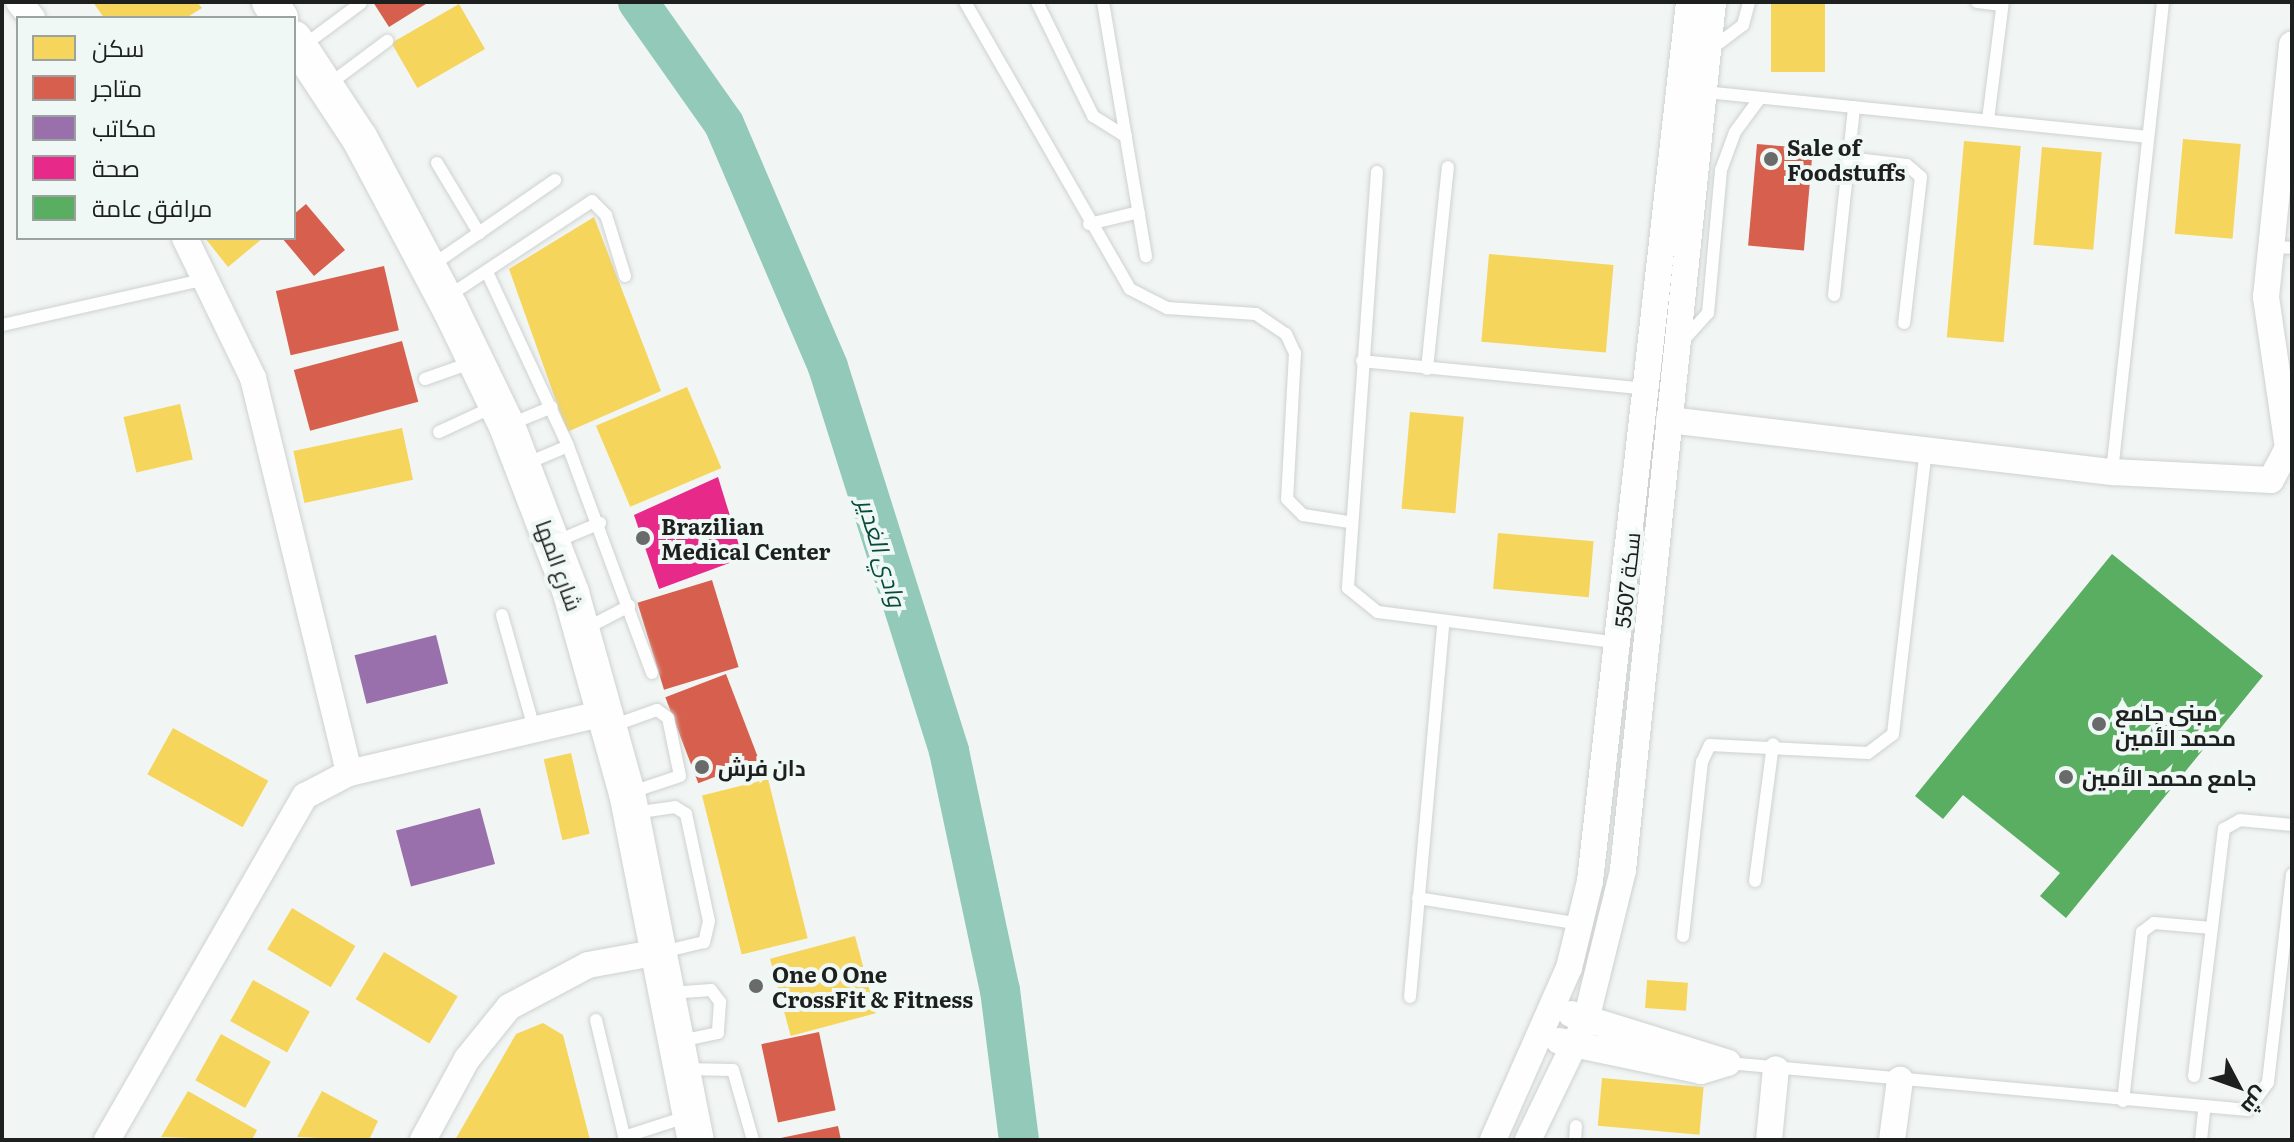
<!DOCTYPE html>
<meta charset="utf-8">
<style>
body{margin:0}
#map{position:relative;width:2294px;height:1142px;overflow:hidden;background:#f1f6f4;font-family:Literata,Cairo,serif}
div>[style]{position:absolute}
.homes>*{inset:0;background:#f6d55c;transform-origin:0 0}
.shops>*{inset:0;background:#d6604d;transform-origin:0 0}
.offices>*{inset:0;background:#9970ab;transform-origin:0 0}
.health>*{inset:0;background:#e7298a}
.public>*{inset:0;background:#5aae61}
.river>*{height:40px;margin:-20px;padding:0 20px;transform-origin:20px;border-radius:20px;background:#93c9b8}
.roads{filter:drop-shadow(0 0 2px #ced1d0) drop-shadow(0 0 2px #ced1d0)}
.lane>*{height:12px;margin:-6px;padding:0 6px;transform-origin:6px;border-radius:6px;background:#fdfefd}
.street>*{height:26px;margin:-13px;padding:0 13px;transform-origin:13px;border-radius:13px;background:#fdfefd}
.secondary>*{height:36px;margin:-18px;padding:0 18px;transform-origin:18px;border-radius:18px;background:#fdfefd}
.dots>*{width:22px;height:22px;translate:-50% -50%;box-sizing:border-box;border:4px solid #eff8f5;border-radius:50%}
span{translate:-50% -50%;white-space:nowrap;text-align:center;line-height:1.15;-webkit-text-stroke:8px #eff8f5;paint-order:stroke}
.poi-label{font-size:22px;color:#1e201f;font-weight:700}
.left{translate:0 -50%;text-align:left}
.street-label{font-size:22px;color:#1e201f}
.water-label{font-size:24px;color:#094b3b;font-style:italic}
.frame{position:absolute;inset:0;border:4px solid #1e201f;pointer-events:none}
.legend{position:absolute;left:16px;top:16px;width:280px;height:224px;box-sizing:border-box;background:#eff8f5;border:2px solid #9ba29f;margin:0;padding:10px 14px;list-style:none;font-size:24px;color:#1e201f}
.legend li{display:flex;align-items:center;gap:16px;height:40px}
.legend b{width:40px;border:2px solid #9ba29f}
.north{position:absolute;left:2198px;top:1046px;width:80px;height:80px;-webkit-text-stroke:6px #eff8f5;paint-order:stroke;rotate:131deg;font-size:22px;font-weight:700;line-height:32px;text-align:center;color:#1e201f}
.north::after{content:'';display:block;margin:auto;width:28px;height:36px;background:#1e201f;clip-path:polygon(50% 0,100% 100%,50% 72%,0 100%)}
</style>
<div id="map">
<div class="homes">
<div style="clip-path:polygon(93px 2px,197px 2px,202px 8px,186px 18px,104px 18px)"></div>
<div style="left:1771px;top:2px;width:54px;height:70px"></div>
<div style="left:459px;top:4px;width:52px;height:78px;rotate:60deg"></div>
<div style="left:2183px;top:139px;width:58px;height:95px;rotate:5deg"></div>
<div style="left:1964px;top:141px;width:57px;height:197px;rotate:5deg"></div>
<div style="left:2042px;top:147px;width:60px;height:98px;rotate:5deg"></div>
<div style="clip-path:polygon(594px 217px,661px 391px,567px 432px,509px 269px)"></div>
<div style="clip-path:polygon(205px 238px,263px 238px,228px 267px)"></div>
<div style="left:1489px;top:254px;width:125px;height:88px;rotate:5deg"></div>
<div style="left:687px;top:387px;width:88px;height:99px;rotate:67deg"></div>
<div style="left:180px;top:404px;width:57px;height:58px;rotate:77deg"></div>
<div style="left:1410px;top:412px;width:54px;height:97px;rotate:5deg"></div>
<div style="left:402px;top:428px;width:53px;height:111px;rotate:78deg"></div>
<div style="left:1498px;top:533px;width:96px;height:56px;rotate:5deg"></div>
<div style="left:173px;top:728px;width:109px;height:53px;rotate:29deg"></div>
<div style="left:571px;top:753px;width:83px;height:28px;rotate:77deg"></div>
<div style="left:768px;top:779px;width:164px;height:68px;rotate:76deg"></div>
<div style="left:292px;top:908px;width:74px;height:48px;rotate:31deg"></div>
<div style="left:855px;top:936px;width:80px;height:88px;rotate:75deg"></div>
<div style="left:384px;top:952px;width:86px;height:55px;rotate:31deg"></div>
<div style="left:253px;top:980px;width:65px;height:47px;rotate:29deg"></div>
<div style="left:1647px;top:980px;width:41px;height:28px;rotate:4deg"></div>
<div style="clip-path:polygon(543px 1023px,563px 1035px,590px 1140px,455px 1140px,516px 1034px)"></div>
<div style="left:221px;top:1034px;width:57px;height:53px;rotate:29deg"></div>
<div style="left:1602px;top:1078px;width:102px;height:48px;rotate:5deg"></div>
<div style="clip-path:polygon(188px 1091px,257px 1130px,252px 1140px,161px 1137px)"></div>
<div style="clip-path:polygon(322px 1091px,378px 1121px,369px 1140px,297px 1137px)"></div>
</div>
<div class="shops">
<div style="clip-path:polygon(373px 2px,429px 2px,389px 27px)"></div>
<div style="left:1757px;top:144px;width:56px;height:102px;rotate:5deg"></div>
<div style="clip-path:polygon(306px 204px,345px 250px,314px 276px,282px 238px,294px 238px,294px 214px)"></div>
<div style="left:384px;top:266px;width:66px;height:111px;rotate:77deg"></div>
<div style="left:402px;top:341px;width:63px;height:112px;rotate:75deg"></div>
<div style="left:712px;top:580px;width:91px;height:78px;rotate:73deg"></div>
<div style="left:726px;top:674px;width:92px;height:65px;rotate:69deg"></div>
<div style="left:819px;top:1032px;width:80px;height:59px;rotate:78deg"></div>
<div style="clip-path:polygon(838px 1126px,841px 1140px,776px 1140px,776px 1139px)"></div>
</div>
<div class="offices">
<div style="left:436px;top:635px;width:50px;height:84px;rotate:76deg"></div>
<div style="left:480px;top:808px;width:58px;height:87px;rotate:75deg"></div>
</div>
<div class="health">
<div style="clip-path:polygon(718px 477px,743px 558px,659px 589px,634px 515px)"></div>
</div>
<div class="public">
<div style="clip-path:polygon(2112px 554px,2263px 676px,2066px 918px,2040px 896px,2060px 873px,1963px 795px,1943px 819px,1915px 796px)"></div>
</div>
<div class="river">
<div style="left:638px;top:2px;width:149px;rotate:54.8deg"></div>
<div style="left:724px;top:124px;width:264px;rotate:66.8deg"></div>
<div style="left:828px;top:367px;width:403px;rotate:72.5deg"></div>
<div style="left:949px;top:751px;width:244px;rotate:78deg"></div>
<div style="left:1000px;top:990px;width:151px;rotate:82.8deg"></div>
</div>
<div class="roads">
<div class="lane">
<div style="left:965px;top:2px;width:331px;rotate:60.1deg"></div>
<div style="left:1130px;top:289px;width:42px;rotate:27.2deg"></div>
<div style="left:1167px;top:308px;width:89px;rotate:3.9deg"></div>
<div style="left:1256px;top:314px;width:36px;rotate:34deg"></div>
<div style="left:1286px;top:334px;width:21px;rotate:65deg"></div>
<div style="left:1295px;top:353px;width:146px;rotate:93.1deg"></div>
<div style="left:1287px;top:499px;width:23px;rotate:45deg"></div>
<div style="left:1303px;top:515px;width:47px;rotate:8.7deg"></div>
<div style="left:1037px;top:2px;width:127px;rotate:63.8deg"></div>
<div style="left:1093px;top:116px;width:39px;rotate:32deg"></div>
<div style="left:1103px;top:2px;width:258px;rotate:80.4deg"></div>
<div style="left:1977px;top:2px;width:25px;rotate:7deg"></div>
<div style="left:303px;top:46px;width:72px;rotate:-36.6deg"></div>
<div style="left:1711px;top:49px;width:40px;rotate:-37deg"></div>
<div style="left:1743px;top:25px;width:24px;rotate:-75deg"></div>
<div style="left:328px;top:85px;width:74px;rotate:-36.7deg"></div>
<div style="left:1705px;top:92px;width:445px;rotate:5.8deg"></div>
<div style="left:1988px;top:120px;width:119px;rotate:-82.8deg"></div>
<div style="left:1848px;top:158px;width:59px;rotate:6.8deg"></div>
<div style="left:1907px;top:165px;width:18px;rotate:41deg"></div>
<div style="left:1921px;top:177px;width:147px;rotate:96.6deg"></div>
<div style="left:437px;top:163px;width:82px;rotate:59deg"></div>
<div style="left:1377px;top:172px;width:417px;rotate:94deg"></div>
<div style="left:1348px;top:588px;width:38px;rotate:39deg"></div>
<div style="left:1378px;top:612px;width:243px;rotate:7.3deg"></div>
<div style="left:1089px;top:224px;width:51px;rotate:-13.5deg"></div>
<div style="left:2269px;top:247px;width:23px;rotate:2deg"></div>
<div style="left:431px;top:266px;width:151px;rotate:-34.7deg"></div>
<div style="left:487px;top:272px;width:192px;rotate:65deg"></div>
<div style="left:568px;top:446px;width:242px;rotate:69.7deg"></div>
<div style="left:1834px;top:295px;width:189px;rotate:-83.9deg"></div>
<div style="left:447px;top:297px;width:174px;rotate:-33.5deg"></div>
<div style="left:592px;top:201px;width:20px;rotate:45deg"></div>
<div style="left:606px;top:215px;width:64px;rotate:72.7deg"></div>
<div style="left:2px;top:325px;width:209px;rotate:-12.7deg"></div>
<div style="left:1680px;top:344px;width:42px;rotate:-47.9deg"></div>
<div style="left:1708px;top:313px;width:144px;rotate:-84.8deg"></div>
<div style="left:1721px;top:170px;width:40px;rotate:-69.8deg"></div>
<div style="left:1735px;top:132px;width:42px;rotate:-53.7deg"></div>
<div style="left:1362px;top:361px;width:285px;rotate:5.6deg"></div>
<div style="left:1427px;top:369px;width:203px;rotate:-84.1deg"></div>
<div style="left:425px;top:379px;width:51px;rotate:-19.5deg"></div>
<div style="left:511px;top:424px;width:44px;rotate:-22.5deg"></div>
<div style="left:439px;top:432px;width:62px;rotate:-24.9deg"></div>
<div style="left:523px;top:465px;width:49px;rotate:-22.9deg"></div>
<div style="left:2112px;top:472px;width:473px;rotate:-83.8deg"></div>
<div style="left:555px;top:542px;width:49px;rotate:-22.9deg"></div>
<div style="left:502px;top:615px;width:117px;rotate:74.2deg"></div>
<div style="left:585px;top:629px;width:50px;rotate:-27.6deg"></div>
<div style="left:612px;top:726px;width:48px;rotate:-19.6deg"></div>
<div style="left:657px;top:710px;width:14px;rotate:36deg"></div>
<div style="left:668px;top:718px;width:59px;rotate:78.3deg"></div>
<div style="left:680px;top:776px;width:51px;rotate:161.6deg"></div>
<div style="left:634px;top:813px;width:41px;rotate:-8.3deg"></div>
<div style="left:675px;top:807px;width:13px;rotate:32deg"></div>
<div style="left:686px;top:814px;width:109px;rotate:77.9deg"></div>
<div style="left:709px;top:921px;width:22px;rotate:103deg"></div>
<div style="left:704px;top:942px;width:42px;rotate:166.3deg"></div>
<div style="left:1755px;top:881px;width:138px;rotate:-82.5deg"></div>
<div style="left:1418px;top:898px;width:165px;rotate:9.1deg"></div>
<div style="left:1683px;top:936px;width:175px;rotate:-83.8deg"></div>
<div style="left:1702px;top:762px;width:19px;rotate:-65deg"></div>
<div style="left:1710px;top:745px;width:158px;rotate:2.9deg"></div>
<div style="left:1868px;top:753px;width:31px;rotate:-37deg"></div>
<div style="left:1893px;top:734px;width:288px;rotate:-83.4deg"></div>
<div style="left:670px;top:993px;width:41px;rotate:-4.2deg"></div>
<div style="left:711px;top:990px;width:15px;rotate:53deg"></div>
<div style="left:720px;top:1002px;width:31px;rotate:94deg"></div>
<div style="left:718px;top:1033px;width:39px;rotate:168deg"></div>
<div style="left:1410px;top:997px;width:374px;rotate:-84.9deg"></div>
<div style="left:596px;top:1020px;width:123px;rotate:76.4deg"></div>
<div style="left:1728px;top:1063px;width:522px;rotate:5.16deg"></div>
<div style="left:2248px;top:1110px;width:34px;rotate:-54deg"></div>
<div style="left:2268px;top:1082px;width:209px;rotate:-83.4deg"></div>
<div style="left:684px;top:1069px;width:49px;rotate:1.2deg"></div>
<div style="left:733px;top:1070px;width:73px;rotate:74.1deg"></div>
<div style="left:2194px;top:1076px;width:249px;rotate:-83.1deg"></div>
<div style="left:2224px;top:829px;width:18px;rotate:-29deg"></div>
<div style="left:2240px;top:820px;width:52px;rotate:5.5deg"></div>
<div style="left:2123px;top:1101px;width:170px;rotate:-83.6deg"></div>
<div style="left:2142px;top:932px;width:15px;rotate:-37deg"></div>
<div style="left:2154px;top:923px;width:58px;rotate:4.9deg"></div>
<div style="left:624px;top:1137px;width:65px;rotate:-17.9deg"></div>
<div style="left:1575px;top:1140px;width:14px;rotate:-86deg"></div>
<div style="left:2201px;top:1140px;width:29px;rotate:-84deg"></div>
</div>
<div class="street">
<div style="left:19px;top:2px;width:21px;rotate:51deg"></div>
<div style="left:185px;top:238px;width:156px;rotate:64.1deg"></div>
<div style="left:253px;top:378px;width:406px;rotate:76.3deg"></div>
<div style="left:1669px;top:420px;width:446px;rotate:6.7deg"></div>
<div style="left:2112px;top:472px;width:159px;rotate:2.9deg"></div>
<div style="left:2271px;top:480px;width:36px;rotate:-62deg"></div>
<div style="left:2288px;top:448px;width:153px;rotate:-98.3deg"></div>
<div style="left:2266px;top:297px;width:254px;rotate:-84.1deg"></div>
<div style="left:1571px;top:1014px;width:164px;rotate:17.3deg"></div>
<div style="left:1559px;top:1041px;width:145px;rotate:11.9deg"></div>
<div style="left:1701px;top:1071px;width:28px;rotate:-17deg"></div>
<div style="left:107px;top:1140px;width:397px;rotate:-60.1deg"></div>
<div style="left:305px;top:796px;width:50px;rotate:-27.6deg"></div>
<div style="left:349px;top:773px;width:262px;rotate:-13.2deg"></div>
<div style="left:423px;top:1140px;width:92px;rotate:-61.5deg"></div>
<div style="left:467px;top:1059px;width:67px;rotate:-51.1deg"></div>
<div style="left:509px;top:1007px;width:89px;rotate:-28deg"></div>
<div style="left:588px;top:965px;width:72px;rotate:-10.4deg"></div>
<div style="left:1493px;top:1140px;width:188px;rotate:-66.2deg"></div>
<div style="left:1569px;top:968px;width:89px;rotate:-76.4deg"></div>
<div style="left:1590px;top:881px;width:885px;rotate:-83.57deg"></div>
<div style="left:1528px;top:1140px;width:133px;rotate:-64.2deg"></div>
<div style="left:1586px;top:1020px;width:154px;rotate:-76.1deg"></div>
<div style="left:1623px;top:870px;width:873px;rotate:-84.08deg"></div>
<div style="left:1769px;top:1140px;width:71px;rotate:-84.4deg"></div>
<div style="left:1892px;top:1140px;width:61px;rotate:-82.4deg"></div>
</div>
<div class="secondary">
<div style="left:270px;top:2px;width:19px;rotate:58deg"></div>
<div style="left:294px;top:39px;width:120px;rotate:56.6deg"></div>
<div style="left:360px;top:139px;width:191px;rotate:62deg"></div>
<div style="left:450px;top:308px;width:131px;rotate:64.2deg"></div>
<div style="left:507px;top:426px;width:179px;rotate:69deg"></div>
<div style="left:571px;top:593px;width:208px;rotate:74.4deg"></div>
<div style="left:627px;top:793px;width:354px;rotate:78.8deg"></div>
</div>
</div>
<div class="dots">
<div style="left:1771px;top:159px;background:#686b6a"></div>
<div style="left:643px;top:538px;background:#686b6a"></div>
<div style="left:2099px;top:724px;background:#686b6a"></div>
<div style="left:702px;top:767px;background:#686b6a"></div>
<div style="left:2066px;top:777px;background:#686b6a"></div>
<div style="left:756px;top:986px;background:#686b6a"></div>
</div>
<div class="poi-label">
<span class="left" style="left:1787px;top:159px">Sale of<br>Foodstuffs</span>
<span class="left" style="left:661px;top:538px">Brazilian<br>Medical Center</span>
<span class="left" style="left:2115px;top:724px">مبنى جامع<br>محمد الأمين</span>
<span class="left" style="left:718px;top:767px">دان فرش</span>
<span class="left" style="left:2082px;top:777px">جامع محمد الأمين</span>
<span class="left" style="left:772px;top:986px">One O One<br>CrossFit &amp; Fitness</span>
</div>
<div class="street-label">
<span style="left:560px;top:565px;rotate:70deg">شارع المها</span>
<span style="left:1626px;top:580px;rotate:-84deg">سكة 5507</span>
</div>
<div class="water-label">
<span style="left:883px;top:552px;rotate:73deg">وادي الغدير</span>
</div>
<div class="frame"></div>
<ul class="legend">
<li><b style="height:22px;background:#f6d55c"></b>سكن</li>
<li><b style="height:22px;background:#d6604d"></b>متاجر</li>
<li><b style="height:22px;background:#9970ab"></b>مكاتب</li>
<li><b style="height:22px;background:#e7298a"></b>صحة</li>
<li><b style="height:22px;background:#5aae61"></b>مرافق عامة</li>
</ul>
<div class="north">ش</div>
</div>
